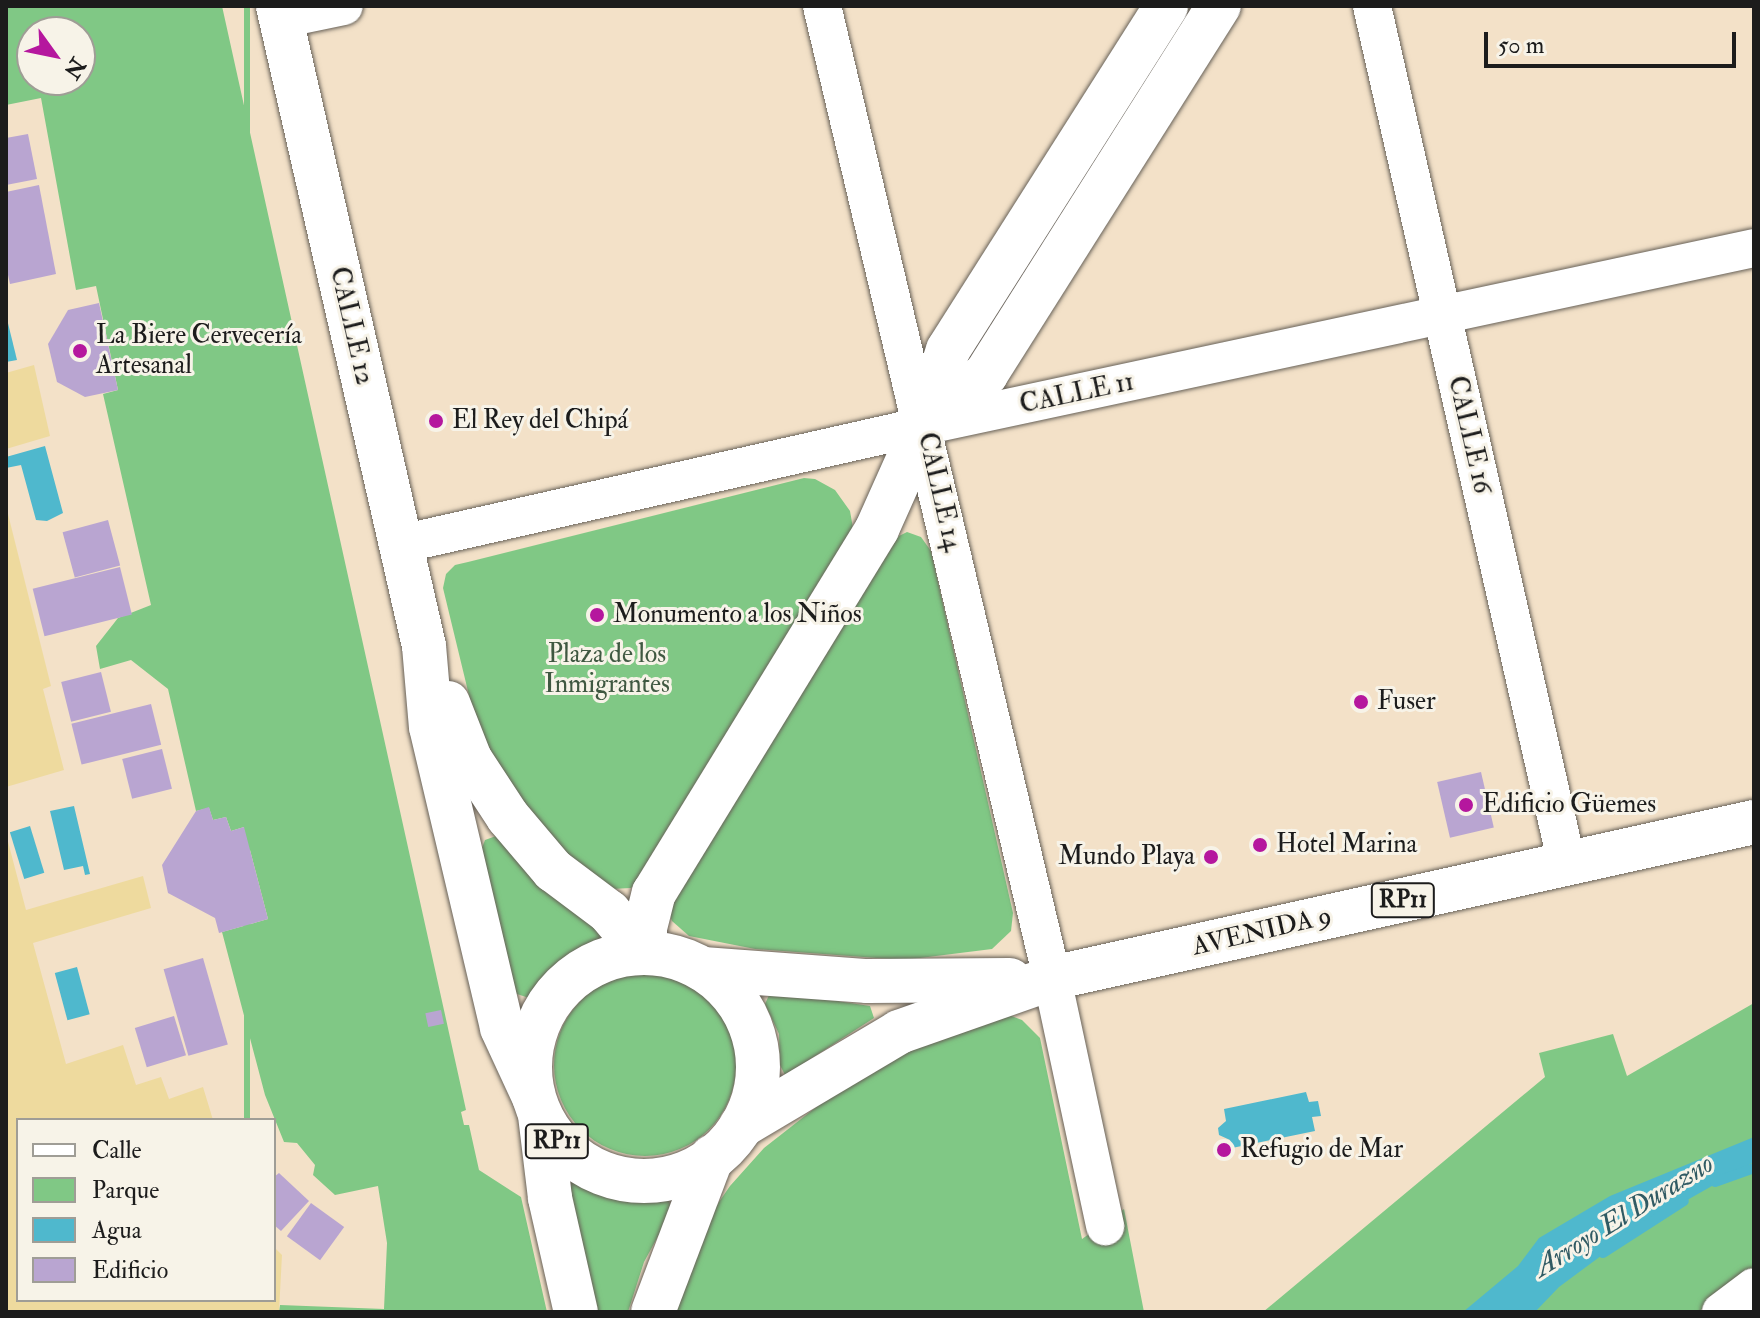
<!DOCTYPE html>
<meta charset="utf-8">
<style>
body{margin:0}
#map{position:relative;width:1760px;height:1318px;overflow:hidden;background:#f3e1c8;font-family:"IM FELL Double Pica",serif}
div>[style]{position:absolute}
.green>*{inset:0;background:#80c885;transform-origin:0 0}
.round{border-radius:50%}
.sand>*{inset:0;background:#eeda9e}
.water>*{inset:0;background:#4fb8cd;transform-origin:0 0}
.stream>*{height:10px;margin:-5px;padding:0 5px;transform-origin:5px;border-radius:5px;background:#4fb8cd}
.building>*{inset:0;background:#b9a5d1;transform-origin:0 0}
.roads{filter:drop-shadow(0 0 2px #676158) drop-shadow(0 0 2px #676158)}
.minor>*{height:38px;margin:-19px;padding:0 19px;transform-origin:19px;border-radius:19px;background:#fff}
.major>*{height:44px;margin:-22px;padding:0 22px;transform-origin:22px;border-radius:22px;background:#fff}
.major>.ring{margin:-22px;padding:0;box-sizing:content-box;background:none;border:44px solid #fff;border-radius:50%}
.dots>*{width:22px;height:22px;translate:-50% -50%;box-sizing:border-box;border:4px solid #f7f3e8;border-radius:50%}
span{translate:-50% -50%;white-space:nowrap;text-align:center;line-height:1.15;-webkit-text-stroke:6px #f7f3e8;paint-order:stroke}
.shield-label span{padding:2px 6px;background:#f7f3e8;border:2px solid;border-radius:6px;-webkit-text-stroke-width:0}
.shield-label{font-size:24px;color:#1c1c1c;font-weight:700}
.street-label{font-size:26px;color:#1c1c1c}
.poi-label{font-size:26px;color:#1c1c1c}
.left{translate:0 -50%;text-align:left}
.right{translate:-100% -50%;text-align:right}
.park-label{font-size:26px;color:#3f5841}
.water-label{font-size:28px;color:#305a63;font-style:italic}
.frame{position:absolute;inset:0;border:8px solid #1c1c1c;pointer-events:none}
.legend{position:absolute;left:16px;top:1118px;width:260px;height:184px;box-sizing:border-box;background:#f7f3e8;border:2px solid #9f9d96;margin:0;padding:10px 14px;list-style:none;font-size:24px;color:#1c1c1c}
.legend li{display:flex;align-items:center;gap:16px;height:40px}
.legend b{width:40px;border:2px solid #9f9d96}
.north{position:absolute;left:16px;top:16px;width:80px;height:80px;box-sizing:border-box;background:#f7f3e8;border:2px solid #9f9d96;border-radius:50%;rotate:123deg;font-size:22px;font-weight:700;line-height:32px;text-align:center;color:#1c1c1c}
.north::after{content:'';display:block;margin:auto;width:28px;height:36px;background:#b5179e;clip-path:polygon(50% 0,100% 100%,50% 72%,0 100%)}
.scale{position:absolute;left:1484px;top:32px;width:252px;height:36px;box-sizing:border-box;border:4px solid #1c1c1c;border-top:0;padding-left:10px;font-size:24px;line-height:28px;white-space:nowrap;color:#1c1c1c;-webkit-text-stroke:6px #f7f3e8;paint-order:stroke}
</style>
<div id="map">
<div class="green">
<div style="clip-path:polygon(evenodd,6px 6px,222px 6px,461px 1087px,466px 1110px,461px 1112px,464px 1125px,469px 1125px,479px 1170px,521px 1197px,547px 1312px,279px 1312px,280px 1305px,384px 1309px,387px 1243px,378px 1186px,335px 1195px,313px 1175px,315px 1165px,297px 1143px,284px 1142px,265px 1095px,222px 932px,268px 919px,244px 827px,231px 831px,226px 817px,213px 820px,209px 808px,196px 811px,168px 689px,131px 660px,100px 669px,96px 646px,118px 618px,151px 605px,103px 394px,118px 390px,96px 286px,76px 290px,41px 98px,6px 105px,6px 6px,32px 32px,80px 32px,80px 80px,32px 80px,32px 32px)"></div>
<div style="left:244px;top:6px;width:6px;height:1142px"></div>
<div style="clip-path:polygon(804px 478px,815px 479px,835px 490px,850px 511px,853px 528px,638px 882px,631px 888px,611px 889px,564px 852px,501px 777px,474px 716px,443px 588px,446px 574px,455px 565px,468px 562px)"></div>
<div style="clip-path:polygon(907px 532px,921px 537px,931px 551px,1013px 913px,1011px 931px,992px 949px,904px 960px,755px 949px,689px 936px,672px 921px,668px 910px,893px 539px)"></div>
<div style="clip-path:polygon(496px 836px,600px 930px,604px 939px,595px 952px,529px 998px,514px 993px,480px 853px,485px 840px)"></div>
<div class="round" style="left:554px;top:974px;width:182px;height:182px"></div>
<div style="clip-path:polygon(777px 992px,870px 1006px,874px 1018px,809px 1060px,796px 1074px,785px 1075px,780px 1065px,779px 1034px,765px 1004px,770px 993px)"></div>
<div style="clip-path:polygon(1754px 1003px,1754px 1270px,1698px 1312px,1263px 1312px,1545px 1077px,1539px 1053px,1613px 1034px,1627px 1076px)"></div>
<div style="clip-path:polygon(1009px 1015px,1022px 1020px,1040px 1038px,1082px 1239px,1124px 1209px,1144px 1312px,667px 1312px,710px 1215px,730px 1186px,764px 1148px,824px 1101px,895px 1055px)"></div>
<div style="clip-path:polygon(573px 1179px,612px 1193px,668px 1199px,671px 1206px,668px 1218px,644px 1262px,628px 1312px,590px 1312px,569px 1182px)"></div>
</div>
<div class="sand">
<div style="clip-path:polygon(34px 365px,50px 436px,6px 449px,6px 373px)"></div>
<div style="clip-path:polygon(6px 506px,51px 686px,43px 689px,64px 770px,6px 787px)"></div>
<div style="clip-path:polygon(6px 834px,26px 910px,143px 876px,151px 908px,33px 943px,66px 1064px,123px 1045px,136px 1085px,161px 1077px,169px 1099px,203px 1087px,213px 1120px,18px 1120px,18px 1300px,274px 1300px,274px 1247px,282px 1255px,279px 1312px,6px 1312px)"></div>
</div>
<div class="water">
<div style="clip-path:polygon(6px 315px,17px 360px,6px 362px)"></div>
<div style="clip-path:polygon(45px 446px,63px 513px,47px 521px,36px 520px,21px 465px,6px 468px,6px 457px)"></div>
<div style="clip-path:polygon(74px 806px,90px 874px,85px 875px,83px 866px,64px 870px,50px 811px)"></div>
<div style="left:30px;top:826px;width:49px;height:21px;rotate:73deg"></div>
<div style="left:77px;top:967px;width:49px;height:23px;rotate:75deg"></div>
<div style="clip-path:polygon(1306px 1092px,1309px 1102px,1318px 1101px,1321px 1116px,1312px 1117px,1315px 1131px,1232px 1148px,1230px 1140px,1219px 1135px,1218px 1128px,1226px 1121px,1224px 1109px)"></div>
<div style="clip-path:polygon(1754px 1137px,1754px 1162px,1640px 1227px,1559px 1287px,1535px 1312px,1463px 1312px,1518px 1266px,1539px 1238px,1610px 1196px)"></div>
</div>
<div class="stream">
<div style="left:1715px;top:1182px;width:41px;rotate:-19.7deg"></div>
<div style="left:1603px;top:1253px;width:96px;rotate:-32.7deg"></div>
</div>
<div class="building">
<div style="clip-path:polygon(28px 134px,37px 179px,6px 185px,6px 138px)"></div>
<div style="clip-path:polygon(39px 185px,56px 274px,10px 284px,6px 266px,6px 192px)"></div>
<div style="clip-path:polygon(99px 303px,118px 390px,85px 397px,57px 382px,48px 344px,68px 310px)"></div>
<div style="left:108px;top:520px;width:47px;height:47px;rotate:75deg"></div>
<div style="left:120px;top:567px;width:49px;height:90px;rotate:76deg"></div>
<div style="left:101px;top:672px;width:41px;height:41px;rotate:76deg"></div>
<div style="left:151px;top:704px;width:42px;height:82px;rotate:76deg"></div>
<div style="left:162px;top:749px;width:41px;height:41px;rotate:76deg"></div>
<div style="left:1481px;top:772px;width:57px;height:45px;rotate:77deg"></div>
<div style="clip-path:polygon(209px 807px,213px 820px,226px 817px,231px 831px,244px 827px,268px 919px,219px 933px,215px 918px,168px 893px,162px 865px,196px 811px)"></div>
<div style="left:203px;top:958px;width:90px;height:41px;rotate:74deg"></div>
<div style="left:441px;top:1010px;width:14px;height:16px;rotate:78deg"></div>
<div style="left:174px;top:1016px;width:41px;height:41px;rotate:73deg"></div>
<div style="clip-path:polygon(279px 1173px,309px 1201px,281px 1231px,274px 1225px,274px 1177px)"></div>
<div style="left:311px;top:1203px;width:41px;height:41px;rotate:36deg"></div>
</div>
<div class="roads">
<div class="minor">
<div style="left:822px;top:6px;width:999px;rotate:76.69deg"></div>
<div style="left:1052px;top:978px;width:254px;rotate:77.9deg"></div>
<div style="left:1372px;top:6px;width:880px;rotate:77.2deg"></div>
<div style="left:281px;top:19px;width:64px;rotate:-11.7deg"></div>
<div style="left:401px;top:544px;width:535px;rotate:-12.74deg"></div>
<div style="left:923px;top:426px;width:850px;rotate:-12.09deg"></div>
<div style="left:1721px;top:1312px;width:41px;rotate:-37.1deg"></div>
</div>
<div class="major">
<div style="left:278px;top:6px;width:656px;rotate:77.15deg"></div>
<div style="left:424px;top:646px;width:81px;rotate:85.1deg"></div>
<div style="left:431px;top:727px;width:309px;rotate:76.7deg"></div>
<div style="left:502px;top:1028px;width:74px;rotate:65.2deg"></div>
<div style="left:923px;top:426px;width:82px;rotate:-39.5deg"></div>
<div style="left:986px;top:374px;width:436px;rotate:-57.7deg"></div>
<div style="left:448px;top:703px;width:60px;rotate:68.6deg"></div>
<div style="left:470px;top:759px;width:69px;rotate:56.8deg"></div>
<div style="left:508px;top:817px;width:70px;rotate:49.7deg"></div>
<div style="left:553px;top:870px;width:70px;rotate:36.9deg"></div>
<div style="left:609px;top:912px;width:25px;rotate:50deg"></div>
<div style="left:625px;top:931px;width:24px;rotate:66deg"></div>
<div style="left:645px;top:953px;width:25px;rotate:-90deg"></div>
<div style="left:645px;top:928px;width:36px;rotate:-76deg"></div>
<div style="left:654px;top:893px;width:427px;rotate:-58.5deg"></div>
<div style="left:877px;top:529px;width:113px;rotate:-65.9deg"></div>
<div style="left:923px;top:426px;width:80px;rotate:-71.8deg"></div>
<div style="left:948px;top:350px;width:407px;rotate:-57.6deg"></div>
<div class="ring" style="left:530px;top:953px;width:184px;height:184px"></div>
<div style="left:703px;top:969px;width:165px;rotate:4.2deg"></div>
<div style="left:868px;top:981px;width:142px;rotate:-0.4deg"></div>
<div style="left:540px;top:1115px;width:84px;rotate:83.1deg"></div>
<div style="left:550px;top:1198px;width:117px;rotate:77.2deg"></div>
<div style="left:741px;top:1126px;width:184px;rotate:-30.7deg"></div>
<div style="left:899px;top:1032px;width:162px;rotate:-19.4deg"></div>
<div style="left:1052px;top:978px;width:719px;rotate:-12.53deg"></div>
<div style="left:653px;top:1312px;width:166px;rotate:-69.2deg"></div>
</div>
</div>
<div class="dots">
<div style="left:80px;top:351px;background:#b5179e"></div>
<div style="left:436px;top:421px;background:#b5179e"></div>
<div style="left:597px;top:615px;background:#b5179e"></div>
<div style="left:1361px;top:702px;background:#b5179e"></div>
<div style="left:1466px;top:805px;background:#b5179e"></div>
<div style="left:1260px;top:845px;background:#b5179e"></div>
<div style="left:1211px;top:857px;background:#b5179e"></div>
<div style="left:1224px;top:1150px;background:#b5179e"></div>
</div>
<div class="shield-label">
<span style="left:1403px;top:900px">RP11</span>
<span style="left:557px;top:1141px">RP11</span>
</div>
<div class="street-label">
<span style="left:351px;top:326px;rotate:77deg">CALLE 12</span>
<span style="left:1077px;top:394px;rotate:-12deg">CALLE 11</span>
<span style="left:1469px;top:435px;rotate:77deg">CALLE 16</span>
<span style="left:939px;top:492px;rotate:77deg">CALLE 14</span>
<span style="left:1262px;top:932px;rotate:-13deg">AVENIDA 9</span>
</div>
<div class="poi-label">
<span class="left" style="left:96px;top:351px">La Biere Cervecería<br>Artesanal</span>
<span class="left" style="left:452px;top:421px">El Rey del Chipá</span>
<span class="left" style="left:613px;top:615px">Monumento a los Niños</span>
<span class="left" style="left:1377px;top:702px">Fuser</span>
<span class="left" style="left:1482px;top:805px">Edificio Güemes</span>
<span class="left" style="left:1276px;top:845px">Hotel Marina</span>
<span class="right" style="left:1195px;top:857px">Mundo Playa</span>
<span class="left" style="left:1240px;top:1150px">Refugio de Mar</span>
</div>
<div class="park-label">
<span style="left:607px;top:670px">Plaza de los<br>Inmigrantes</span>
</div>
<div class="water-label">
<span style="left:1624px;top:1216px;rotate:-32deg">Arroyo El Durazno</span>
</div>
<div class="frame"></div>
<ul class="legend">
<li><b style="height:10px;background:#fff"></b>Calle</li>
<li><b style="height:22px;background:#80c885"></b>Parque</li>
<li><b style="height:22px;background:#4fb8cd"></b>Agua</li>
<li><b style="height:22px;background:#b9a5d1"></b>Edificio</li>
</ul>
<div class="north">N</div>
<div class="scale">50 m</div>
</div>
